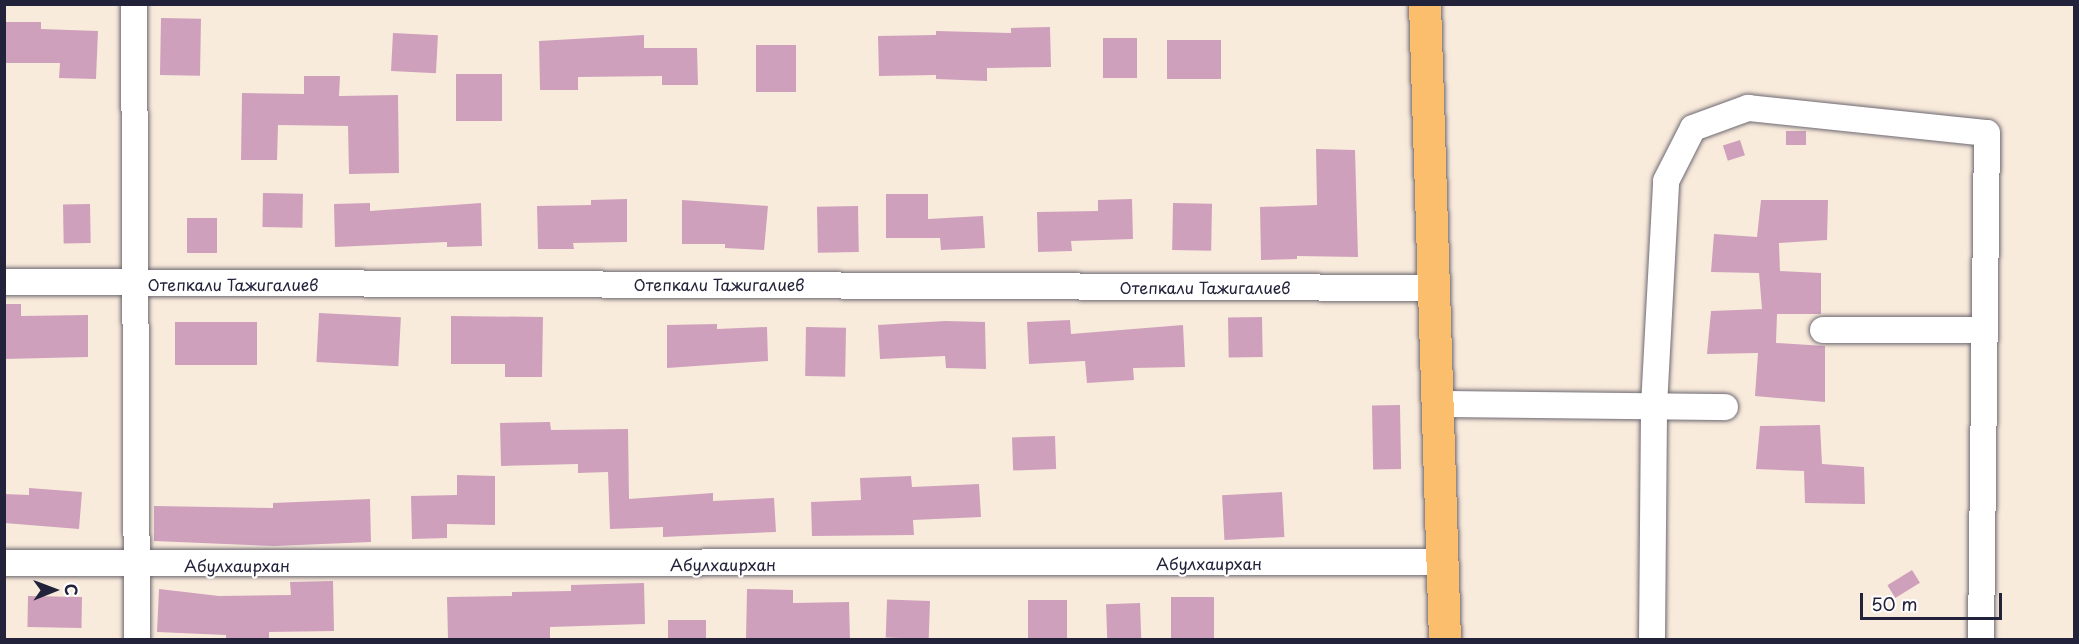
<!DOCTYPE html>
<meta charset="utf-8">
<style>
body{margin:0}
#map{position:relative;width:2079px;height:644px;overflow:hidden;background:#f9ebdb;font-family:"Playpen Sans",sans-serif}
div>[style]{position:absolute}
.building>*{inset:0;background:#cea0bc;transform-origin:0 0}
.roads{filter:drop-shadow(0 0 2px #6d6873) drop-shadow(0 0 2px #6d6873)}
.minor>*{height:26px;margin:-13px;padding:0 13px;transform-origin:13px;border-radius:13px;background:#fff}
.major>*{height:32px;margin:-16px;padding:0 16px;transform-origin:16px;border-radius:16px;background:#fabe6d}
span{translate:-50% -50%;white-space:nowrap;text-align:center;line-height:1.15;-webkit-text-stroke:4.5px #fff;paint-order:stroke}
.street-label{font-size:16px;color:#22223b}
.frame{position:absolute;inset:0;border:6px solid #22223b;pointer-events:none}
.north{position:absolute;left:24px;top:560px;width:60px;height:60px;-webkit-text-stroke:4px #fff;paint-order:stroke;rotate:89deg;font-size:16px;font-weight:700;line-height:24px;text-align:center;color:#22223b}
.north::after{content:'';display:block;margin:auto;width:21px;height:27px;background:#22223b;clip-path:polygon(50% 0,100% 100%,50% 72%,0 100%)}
.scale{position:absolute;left:1860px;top:593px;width:142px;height:27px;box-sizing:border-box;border:3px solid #22223b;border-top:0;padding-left:8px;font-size:18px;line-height:21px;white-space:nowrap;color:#22223b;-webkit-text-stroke:4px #fff;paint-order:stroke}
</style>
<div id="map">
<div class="building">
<div style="left:161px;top:18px;width:40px;height:57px;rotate:1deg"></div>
<div style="clip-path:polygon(4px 22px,41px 22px,41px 29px,98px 31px,96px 79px,59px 78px,60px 63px,4px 63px)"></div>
<div style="clip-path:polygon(1050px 27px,1051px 67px,987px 68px,987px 81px,936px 79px,936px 75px,879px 76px,878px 36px,936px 35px,936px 31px,1011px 33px,1011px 28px)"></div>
<div style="left:393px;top:33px;width:45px;height:38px;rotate:3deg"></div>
<div style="clip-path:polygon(644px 35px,644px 48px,697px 48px,698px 85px,662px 85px,662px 76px,578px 77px,578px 90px,540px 90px,539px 41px)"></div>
<div style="left:1103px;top:38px;width:34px;height:40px"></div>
<div style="left:1167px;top:40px;width:54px;height:39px"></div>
<div style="left:756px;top:45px;width:40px;height:47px"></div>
<div style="left:456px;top:74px;width:46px;height:47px"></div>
<div style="clip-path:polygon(304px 76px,340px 76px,339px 96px,398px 95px,399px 173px,349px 174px,348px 126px,278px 125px,277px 160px,241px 160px,242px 93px,304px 94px)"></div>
<div style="left:1786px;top:131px;width:20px;height:14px"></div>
<div style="left:1740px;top:140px;width:16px;height:18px;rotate:72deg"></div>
<div style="clip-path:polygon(1316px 149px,1355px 150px,1358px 257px,1297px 256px,1297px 259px,1261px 260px,1260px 207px,1317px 205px)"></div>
<div style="left:263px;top:193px;width:40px;height:34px;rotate:1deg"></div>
<div style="clip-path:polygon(886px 194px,928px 194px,928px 219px,983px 216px,985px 248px,941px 250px,940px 238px,886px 238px)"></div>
<div style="clip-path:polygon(627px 199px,627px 242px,573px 243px,574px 249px,538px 249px,537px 206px,591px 205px,591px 200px)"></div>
<div style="clip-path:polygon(1132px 199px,1133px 239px,1071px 241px,1072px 251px,1038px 252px,1037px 212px,1098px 211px,1098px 200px)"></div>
<div style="clip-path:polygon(682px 200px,768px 206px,764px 250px,725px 248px,725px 244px,682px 244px)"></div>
<div style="clip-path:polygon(1761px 200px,1828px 200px,1827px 240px,1779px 243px,1780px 271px,1821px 273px,1821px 314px,1777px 314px,1776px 343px,1825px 346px,1825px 402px,1755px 396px,1758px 353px,1707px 354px,1711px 311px,1762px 309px,1759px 273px,1711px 272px,1714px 234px,1757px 237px)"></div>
<div style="clip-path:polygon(370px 203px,370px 211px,481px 203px,482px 246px,447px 247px,447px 242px,335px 247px,334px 204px)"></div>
<div style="left:1173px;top:203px;width:39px;height:47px;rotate:1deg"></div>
<div style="left:90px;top:204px;width:39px;height:27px;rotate:89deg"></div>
<div style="left:858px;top:206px;width:46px;height:41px;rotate:89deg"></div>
<div style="left:187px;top:218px;width:30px;height:35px"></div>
<div style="clip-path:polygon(4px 304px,21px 304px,21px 316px,88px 315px,88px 357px,4px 359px)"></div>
<div style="left:319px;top:313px;width:82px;height:49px;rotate:3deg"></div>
<div style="clip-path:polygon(451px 316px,543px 317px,542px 377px,505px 377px,505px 364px,451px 364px)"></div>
<div style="left:1262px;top:317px;width:40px;height:34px;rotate:89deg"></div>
<div style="clip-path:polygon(1070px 320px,1071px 334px,1183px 325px,1185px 367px,1133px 368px,1134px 380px,1087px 383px,1085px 361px,1029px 364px,1027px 322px)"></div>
<div style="clip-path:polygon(945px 321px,985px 322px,986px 369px,946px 368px,945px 356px,880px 359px,878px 325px)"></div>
<div style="left:175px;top:322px;width:82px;height:43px"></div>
<div style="clip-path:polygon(717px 324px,717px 329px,767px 327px,768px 361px,667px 368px,667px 325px)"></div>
<div style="left:806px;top:327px;width:40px;height:49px;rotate:1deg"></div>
<div style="left:1400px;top:405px;width:64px;height:28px;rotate:89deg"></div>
<div style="clip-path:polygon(550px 422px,551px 430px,628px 429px,629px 499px,713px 493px,713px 501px,774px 498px,776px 532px,663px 537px,663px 527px,610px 529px,608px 472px,578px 473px,578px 464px,501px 466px,500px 423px)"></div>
<div style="clip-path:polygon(1820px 425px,1822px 464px,1864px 467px,1865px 504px,1805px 503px,1804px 471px,1756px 469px,1760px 426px)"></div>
<div style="left:1055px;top:436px;width:33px;height:43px;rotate:88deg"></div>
<div style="clip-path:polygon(457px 475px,495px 476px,495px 525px,447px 524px,447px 538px,412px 539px,411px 496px,457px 495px)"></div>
<div style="clip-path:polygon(911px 476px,912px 487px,979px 484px,981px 517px,913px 520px,914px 535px,812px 536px,811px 502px,861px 500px,860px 478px)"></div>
<div style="clip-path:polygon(29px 488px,82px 492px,79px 529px,4px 523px,4px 494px,29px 495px)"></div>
<div style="left:1282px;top:492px;width:45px;height:60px;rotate:87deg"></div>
<div style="clip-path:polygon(370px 499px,371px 542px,274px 546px,154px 541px,154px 506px,273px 508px,273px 503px)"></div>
<div style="left:1912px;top:570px;width:15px;height:29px;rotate:58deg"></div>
<div style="clip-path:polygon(333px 581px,334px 631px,269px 632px,269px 639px,226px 639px,226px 635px,157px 632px,159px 589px,219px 596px,291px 595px,290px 582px)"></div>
<div style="clip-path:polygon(644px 583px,645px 624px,550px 627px,550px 639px,448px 639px,447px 597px,512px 596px,512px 592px,571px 591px,571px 585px)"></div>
<div style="clip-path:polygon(747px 589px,793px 590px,793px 603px,849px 602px,850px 639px,746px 639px)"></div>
<div style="left:28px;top:596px;width:54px;height:31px;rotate:1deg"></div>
<div style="left:1171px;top:597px;width:43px;height:42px"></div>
<div style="left:1028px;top:600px;width:39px;height:39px"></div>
<div style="left:930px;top:601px;width:38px;height:43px;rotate:92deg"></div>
<div style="left:1140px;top:603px;width:36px;height:34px;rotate:88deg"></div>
<div style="left:668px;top:620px;width:38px;height:19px"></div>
</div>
<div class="roads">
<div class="minor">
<div style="left:134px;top:4px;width:636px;rotate:89.73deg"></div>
<div style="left:4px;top:282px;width:1430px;rotate:0.24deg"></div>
<div style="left:1823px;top:330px;width:162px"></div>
<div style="left:1437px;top:404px;width:288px;rotate:0.6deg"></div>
<div style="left:4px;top:563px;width:1438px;rotate:-0.04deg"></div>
<div style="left:1652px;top:640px;width:234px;rotate:-89.5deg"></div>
<div style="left:1654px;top:406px;width:225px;rotate:-86.9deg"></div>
<div style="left:1666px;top:181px;width:59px;rotate:-63deg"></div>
<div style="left:1693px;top:128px;width:59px;rotate:-20deg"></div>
<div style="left:1748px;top:108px;width:240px;rotate:6deg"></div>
<div style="left:1987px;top:133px;width:507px;rotate:90.68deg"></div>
</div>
<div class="major">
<div style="left:1425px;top:4px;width:636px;rotate:88.2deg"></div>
</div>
</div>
<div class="street-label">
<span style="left:233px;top:284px">Отепкали Тажигалиев</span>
<span style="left:719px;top:284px">Отепкали Тажигалиев</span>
<span style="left:1205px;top:287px">Отепкали Тажигалиев</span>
<span style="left:1209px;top:563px">Абулхаирхан</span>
<span style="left:723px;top:564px">Абулхаирхан</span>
<span style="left:237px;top:565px">Абулхаирхан</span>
</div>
<div class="frame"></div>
<div class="north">С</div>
<div class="scale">50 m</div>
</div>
